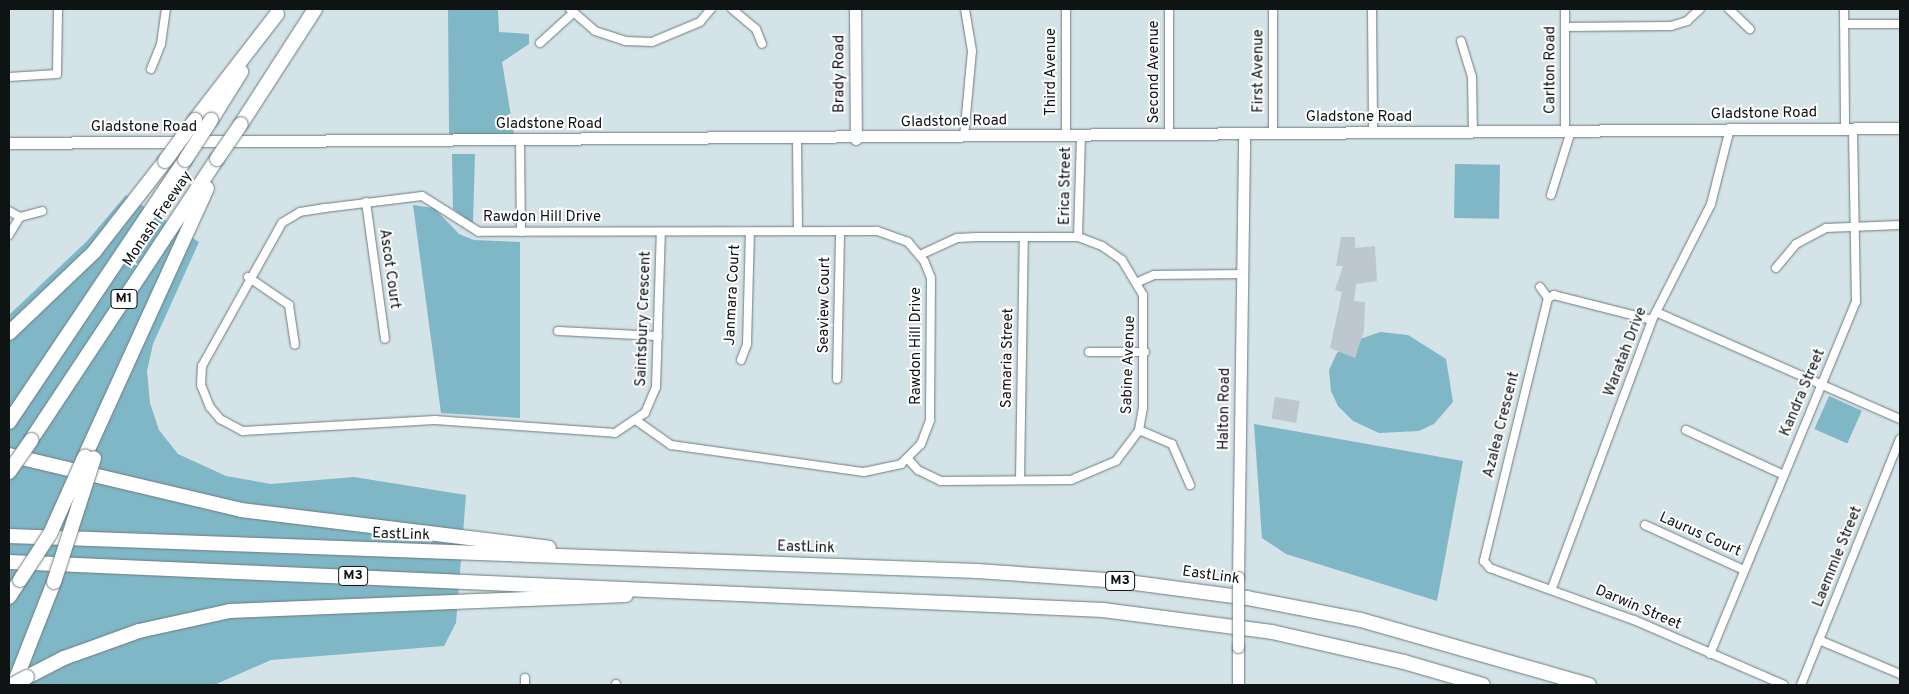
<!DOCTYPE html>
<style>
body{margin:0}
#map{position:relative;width:1909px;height:694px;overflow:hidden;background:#d4e3e7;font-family:Overpass,sans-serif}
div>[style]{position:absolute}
.green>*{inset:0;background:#7fb7c6;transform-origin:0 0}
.building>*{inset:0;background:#bcc7d0;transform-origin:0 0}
.roads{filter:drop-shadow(0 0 1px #6d7b7f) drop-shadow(0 0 1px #6d7b7f)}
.street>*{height:8px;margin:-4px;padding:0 4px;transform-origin:4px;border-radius:4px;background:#fff}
.secondary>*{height:11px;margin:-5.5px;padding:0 5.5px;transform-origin:5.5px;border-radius:5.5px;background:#fff}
.highway>*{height:14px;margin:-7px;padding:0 7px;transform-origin:7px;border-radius:7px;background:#fff}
.bridges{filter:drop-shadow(0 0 1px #6d7b7f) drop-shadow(0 0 1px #6d7b7f)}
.secondary-bridge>*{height:11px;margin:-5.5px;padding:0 5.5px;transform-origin:5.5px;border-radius:5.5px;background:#fff}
.highway-bridge>*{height:14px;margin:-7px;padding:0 7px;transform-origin:7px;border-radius:7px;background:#fff}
span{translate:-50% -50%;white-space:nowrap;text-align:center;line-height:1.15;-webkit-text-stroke:4px #fff;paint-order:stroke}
.shield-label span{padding:1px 4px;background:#fff;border:1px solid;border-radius:4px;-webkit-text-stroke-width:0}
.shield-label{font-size:14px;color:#0e1314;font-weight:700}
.street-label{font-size:15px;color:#0e1314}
.frame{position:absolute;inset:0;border:10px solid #0e1314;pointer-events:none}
</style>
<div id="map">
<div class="green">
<div style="clip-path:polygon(448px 9px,498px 9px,499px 32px,529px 34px,529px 44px,502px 62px,514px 134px,449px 134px)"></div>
<div style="clip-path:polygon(452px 154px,475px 154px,473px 224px,453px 209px)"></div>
<div style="left:1455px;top:164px;width:45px;height:54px;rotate:1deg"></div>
<div style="clip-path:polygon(126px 195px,199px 242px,153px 344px,147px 371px,150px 403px,159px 430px,178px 454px,226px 476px,271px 484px,354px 477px,466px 495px,456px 623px,444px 646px,271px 660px,214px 685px,9px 685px,9px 315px,87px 241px)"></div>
<div style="clip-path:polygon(413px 205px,434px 208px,459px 234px,474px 240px,520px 242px,520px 418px,441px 413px)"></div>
<div style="clip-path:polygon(1380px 332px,1408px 335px,1446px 359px,1453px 402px,1434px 424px,1419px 431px,1379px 433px,1353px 421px,1338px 406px,1331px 391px,1329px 370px,1337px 353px,1346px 344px)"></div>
<div style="left:1829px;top:396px;width:36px;height:36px;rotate:24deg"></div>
<div style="clip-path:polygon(1254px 424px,1463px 461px,1437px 601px,1286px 554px,1262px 538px)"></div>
</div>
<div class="building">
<div style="clip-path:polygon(1341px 237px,1355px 237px,1355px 248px,1375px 246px,1377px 281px,1356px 284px,1354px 301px,1365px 302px,1364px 331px,1355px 358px,1330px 348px,1342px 292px,1335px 290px,1343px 266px,1336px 266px)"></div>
<div style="left:1275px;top:397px;width:25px;height:22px;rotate:9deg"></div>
</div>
<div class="roads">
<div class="street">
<div style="left:570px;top:9px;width:33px;rotate:41deg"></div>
<div style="left:595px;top:31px;width:32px;rotate:18deg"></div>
<div style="left:625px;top:41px;width:27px;rotate:2deg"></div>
<div style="left:652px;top:42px;width:52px;rotate:-22.6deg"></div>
<div style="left:700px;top:22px;width:17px;rotate:-50deg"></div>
<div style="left:732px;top:9px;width:31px;rotate:40deg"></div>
<div style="left:756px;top:29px;width:16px;rotate:68deg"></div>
<div style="left:1169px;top:9px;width:126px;rotate:90deg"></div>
<div style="left:1273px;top:9px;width:124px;rotate:90deg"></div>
<div style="left:1372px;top:9px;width:124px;rotate:89.5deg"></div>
<div style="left:1729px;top:9px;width:29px;rotate:44deg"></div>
<div style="left:1844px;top:9px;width:119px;rotate:89.5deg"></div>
<div style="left:1844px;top:24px;width:56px"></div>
<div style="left:1566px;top:27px;width:105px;rotate:-0.5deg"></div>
<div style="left:1671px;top:26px;width:17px;rotate:-17deg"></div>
<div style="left:1687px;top:21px;width:18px;rotate:-43deg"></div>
<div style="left:1461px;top:41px;width:38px;rotate:73deg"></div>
<div style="left:1472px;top:77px;width:55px;rotate:89deg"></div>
<div style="left:540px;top:43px;width:45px;rotate:-42.3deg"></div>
<div style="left:151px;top:69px;width:27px;rotate:-68deg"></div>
<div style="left:161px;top:44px;width:35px;rotate:-82deg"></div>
<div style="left:9px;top:77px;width:48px;rotate:-3.6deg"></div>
<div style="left:57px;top:74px;width:65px;rotate:-89.1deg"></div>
<div style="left:1565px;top:131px;width:122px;rotate:-90deg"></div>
<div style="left:1066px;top:136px;width:127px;rotate:-90deg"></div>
<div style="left:964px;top:137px;width:86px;rotate:-84.7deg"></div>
<div style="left:972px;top:51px;width:43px;rotate:-99.5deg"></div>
<div style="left:797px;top:139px;width:91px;rotate:89.4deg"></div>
<div style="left:520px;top:141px;width:91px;rotate:89.4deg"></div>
<div style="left:1551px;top:195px;width:67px;rotate:-72.6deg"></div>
<div style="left:366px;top:202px;width:138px;rotate:82.1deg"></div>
<div style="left:9px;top:211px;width:13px;rotate:29deg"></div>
<div style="left:20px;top:217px;width:23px;rotate:-15deg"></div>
<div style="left:9px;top:235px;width:21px;rotate:-59deg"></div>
<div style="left:1078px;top:237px;width:101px;rotate:-88.3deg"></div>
<div style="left:1776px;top:268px;width:31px;rotate:-50deg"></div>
<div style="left:1796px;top:244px;width:34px;rotate:-28deg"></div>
<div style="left:1826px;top:228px;width:74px;rotate:-2.3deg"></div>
<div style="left:248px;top:277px;width:50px;rotate:34.3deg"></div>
<div style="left:289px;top:305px;width:40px;rotate:81.5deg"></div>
<div style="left:1138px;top:282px;width:17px;rotate:-24deg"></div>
<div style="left:1154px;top:275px;width:89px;rotate:-0.6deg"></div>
<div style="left:1540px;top:287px;width:14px;rotate:54deg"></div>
<div style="left:1656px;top:312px;width:266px;rotate:23.7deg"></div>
<div style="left:1652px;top:320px;width:101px;rotate:-165.7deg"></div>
<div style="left:1554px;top:295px;width:7px;rotate:153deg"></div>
<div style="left:1548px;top:298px;width:271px;rotate:103.7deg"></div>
<div style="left:1484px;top:561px;width:9px;rotate:49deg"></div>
<div style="left:1490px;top:568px;width:153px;rotate:19.9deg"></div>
<div style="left:1634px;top:620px;width:163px;rotate:23.4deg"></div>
<div style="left:558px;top:331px;width:100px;rotate:2.9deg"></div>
<div style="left:1089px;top:352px;width:56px"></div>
<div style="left:741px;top:360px;width:17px;rotate:-69deg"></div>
<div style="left:747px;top:344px;width:112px;rotate:-88.5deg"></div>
<div style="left:837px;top:379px;width:147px;rotate:-88.8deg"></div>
<div style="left:637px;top:421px;width:42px;rotate:35.2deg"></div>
<div style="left:671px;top:445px;width:195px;rotate:8deg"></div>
<div style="left:864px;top:472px;width:38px;rotate:-12deg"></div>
<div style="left:901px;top:464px;width:28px;rotate:-45deg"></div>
<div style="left:921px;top:444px;width:26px;rotate:-69deg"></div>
<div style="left:930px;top:420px;width:142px;rotate:-89.6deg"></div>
<div style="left:931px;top:278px;width:18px;rotate:-112deg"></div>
<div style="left:924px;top:261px;width:25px;rotate:-130deg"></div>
<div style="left:908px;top:242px;width:33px;rotate:-160deg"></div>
<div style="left:877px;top:231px;width:398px;rotate:179.9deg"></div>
<div style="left:479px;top:232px;width:67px;rotate:-147.7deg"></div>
<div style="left:422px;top:196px;width:98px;rotate:172.9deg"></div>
<div style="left:325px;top:208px;width:25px;rotate:171deg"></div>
<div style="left:300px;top:212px;width:21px;rotate:149deg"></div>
<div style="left:282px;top:223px;width:164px;rotate:119.2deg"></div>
<div style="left:202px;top:366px;width:19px;rotate:93deg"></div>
<div style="left:201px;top:385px;width:24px;rotate:68deg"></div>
<div style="left:210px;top:407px;width:16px;rotate:50deg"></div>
<div style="left:220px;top:419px;width:26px;rotate:28deg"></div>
<div style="left:243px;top:431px;width:192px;rotate:-3.3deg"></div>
<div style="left:435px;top:420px;width:180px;rotate:4.1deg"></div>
<div style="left:615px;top:433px;width:36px;rotate:-34deg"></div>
<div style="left:645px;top:413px;width:28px;rotate:-67deg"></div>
<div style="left:656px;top:387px;width:155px;rotate:-88.2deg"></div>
<div style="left:1139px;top:430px;width:36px;rotate:23deg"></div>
<div style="left:1172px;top:444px;width:45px;rotate:66.3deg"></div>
<div style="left:1686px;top:430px;width:108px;rotate:24.7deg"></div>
<div style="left:908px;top:459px;width:15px;rotate:48deg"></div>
<div style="left:918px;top:470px;width:25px;rotate:26deg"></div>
<div style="left:941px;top:481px;width:130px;rotate:-0.4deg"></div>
<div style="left:1071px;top:480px;width:49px;rotate:-22.9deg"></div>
<div style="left:1116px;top:461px;width:39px;rotate:-53deg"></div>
<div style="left:1139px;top:430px;width:22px;rotate:-80deg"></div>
<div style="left:1143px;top:408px;width:113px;rotate:-90deg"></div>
<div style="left:1143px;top:295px;width:41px;rotate:-121deg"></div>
<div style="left:1122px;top:260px;width:24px;rotate:-145deg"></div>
<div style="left:1102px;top:246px;width:26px;rotate:-159deg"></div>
<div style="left:1078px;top:237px;width:101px;rotate:180deg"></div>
<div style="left:977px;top:237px;width:20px;rotate:177deg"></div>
<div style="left:957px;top:238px;width:41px;rotate:155.3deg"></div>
<div style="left:1020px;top:480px;width:243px;rotate:-89.1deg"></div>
<div style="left:1645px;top:525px;width:109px;rotate:24.4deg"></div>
<div style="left:1552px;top:588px;width:286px;rotate:-69.5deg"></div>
<div style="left:1652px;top:320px;width:130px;rotate:-63deg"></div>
<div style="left:1711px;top:204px;width:77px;rotate:-75.8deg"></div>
<div style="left:1819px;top:640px;width:88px;rotate:22.8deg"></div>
<div style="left:1710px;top:654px;width:381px;rotate:-67.5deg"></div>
<div style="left:1856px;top:302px;width:174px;rotate:-91deg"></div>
<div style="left:525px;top:685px;width:7px;rotate:-90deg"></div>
<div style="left:616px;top:685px;width:1px;rotate:-90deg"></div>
<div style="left:1801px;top:685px;width:265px;rotate:-68.1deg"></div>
</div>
<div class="secondary">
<div style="left:855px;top:9px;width:130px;rotate:89.6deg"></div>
<div style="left:9px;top:143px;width:1891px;rotate:-0.45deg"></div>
<div style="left:1238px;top:577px;width:443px;rotate:-89.2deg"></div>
<div style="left:1238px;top:647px;width:38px;rotate:90deg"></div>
</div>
<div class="highway">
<div style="left:195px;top:120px;width:134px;rotate:-52.3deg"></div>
<div style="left:211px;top:120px;width:57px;rotate:-58deg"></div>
<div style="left:241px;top:124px;width:137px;rotate:-57.2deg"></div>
<div style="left:9px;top:333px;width:117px;rotate:-43.6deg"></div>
<div style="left:94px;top:252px;width:115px;rotate:-52deg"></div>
<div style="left:9px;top:422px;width:316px;rotate:-56.1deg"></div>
<div style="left:31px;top:440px;width:337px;rotate:-56.5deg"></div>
<div style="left:9px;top:455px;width:238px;rotate:13.3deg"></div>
<div style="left:241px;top:510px;width:310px;rotate:7deg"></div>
<div style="left:85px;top:456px;width:294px;rotate:-65.5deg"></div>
<div style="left:9px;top:536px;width:969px;rotate:2.07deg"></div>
<div style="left:977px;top:571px;width:143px;rotate:4deg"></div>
<div style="left:1120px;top:581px;width:128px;rotate:7.6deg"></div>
<div style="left:1247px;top:598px;width:116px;rotate:10.9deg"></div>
<div style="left:1361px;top:620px;width:237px;rotate:15.9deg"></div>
<div style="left:9px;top:562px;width:1095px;rotate:2.51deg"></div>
<div style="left:1103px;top:610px;width:170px;rotate:7.4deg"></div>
<div style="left:1272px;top:632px;width:135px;rotate:12.8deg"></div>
<div style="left:1404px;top:662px;width:82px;rotate:16.2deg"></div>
<div style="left:9px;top:597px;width:20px;rotate:-57deg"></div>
<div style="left:27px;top:677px;width:42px;rotate:-27.2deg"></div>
<div style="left:64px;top:658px;width:80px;rotate:-19.8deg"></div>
<div style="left:139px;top:631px;width:93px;rotate:-12.4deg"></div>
<div style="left:230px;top:611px;width:396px;rotate:-2.3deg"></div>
<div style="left:14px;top:684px;width:110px;rotate:-68.6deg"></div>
</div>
</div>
<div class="bridges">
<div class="secondary-bridge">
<div style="left:1238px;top:577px;width:70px;rotate:90deg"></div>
</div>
<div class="highway-bridge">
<div style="left:217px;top:159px;width:42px;rotate:-55.6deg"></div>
<div style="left:185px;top:160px;width:48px;rotate:-57deg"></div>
<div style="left:165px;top:161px;width:51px;rotate:-53.8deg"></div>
<div style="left:9px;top:472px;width:39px;rotate:-55deg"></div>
<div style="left:20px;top:580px;width:55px;rotate:-56.9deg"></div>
<div style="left:50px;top:534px;width:85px;rotate:-65.8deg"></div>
<div style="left:54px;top:582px;width:130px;rotate:-72.1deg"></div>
<div style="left:12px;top:685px;width:17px;rotate:-28deg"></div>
</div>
</div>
<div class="shield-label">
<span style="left:124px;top:299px">M1</span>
<span style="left:353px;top:576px">M3</span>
<span style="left:1120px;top:581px">M3</span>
</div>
<div class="street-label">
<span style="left:1551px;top:70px;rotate:-90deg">Carlton Road</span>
<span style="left:1259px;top:71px;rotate:-90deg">First Avenue</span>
<span style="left:1052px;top:72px;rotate:-90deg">Third Avenue</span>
<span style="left:1155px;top:72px;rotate:-90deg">Second Avenue</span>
<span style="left:840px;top:74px;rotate:-90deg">Brady Road</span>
<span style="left:1764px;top:114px;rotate:-1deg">Gladstone Road</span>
<span style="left:1359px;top:118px">Gladstone Road</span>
<span style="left:954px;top:122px;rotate:-1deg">Gladstone Road</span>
<span style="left:549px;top:125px">Gladstone Road</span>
<span style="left:144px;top:128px">Gladstone Road</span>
<span style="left:1066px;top:186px;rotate:-89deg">Erica Street</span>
<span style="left:542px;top:218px">Rawdon Hill Drive</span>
<span style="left:158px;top:219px;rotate:-56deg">Monash Freeway</span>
<span style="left:389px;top:269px;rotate:82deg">Ascot Court</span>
<span style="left:733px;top:295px;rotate:-87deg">Janmara Court</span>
<span style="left:825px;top:305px;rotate:-89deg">Seaview Court</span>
<span style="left:644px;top:319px;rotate:-88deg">Saintsbury Crescent</span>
<span style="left:917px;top:346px;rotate:-90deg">Rawdon Hill Drive</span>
<span style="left:1626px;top:352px;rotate:-69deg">Waratah Drive</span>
<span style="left:1008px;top:358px;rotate:-89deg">Samaria Street</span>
<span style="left:1129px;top:365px;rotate:-88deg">Sabine Avenue</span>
<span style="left:1803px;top:393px;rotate:-67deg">Kandra Street</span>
<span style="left:1225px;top:409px;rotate:-89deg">Halton Road</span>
<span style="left:1502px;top:425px;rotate:-76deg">Azalea Crescent</span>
<span style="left:401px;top:535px;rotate:2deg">EastLink</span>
<span style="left:1700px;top:535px;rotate:24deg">Laurus Court</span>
<span style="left:806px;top:548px;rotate:2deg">EastLink</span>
<span style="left:1838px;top:557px;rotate:-68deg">Laemmle Street</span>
<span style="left:1211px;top:576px;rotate:8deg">EastLink</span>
<span style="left:1638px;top:608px;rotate:23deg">Darwin Street</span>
</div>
<div class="frame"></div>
</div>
